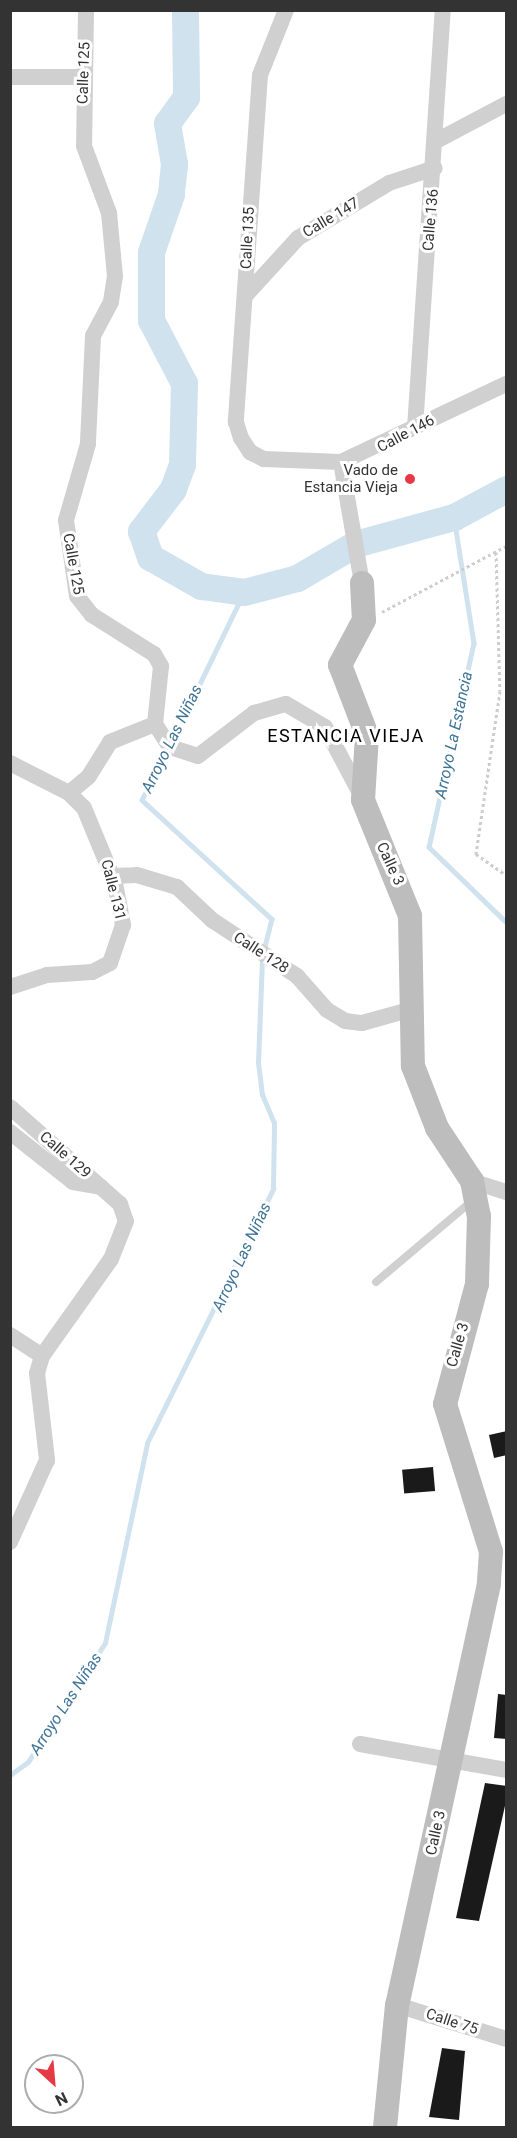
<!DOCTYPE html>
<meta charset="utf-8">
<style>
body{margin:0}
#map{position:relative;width:517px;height:2138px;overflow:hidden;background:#fff;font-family:Roboto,sans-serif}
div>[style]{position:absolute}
.stream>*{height:4.5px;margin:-2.25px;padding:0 2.25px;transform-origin:2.25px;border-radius:2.25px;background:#cfe2ee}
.river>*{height:27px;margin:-13.5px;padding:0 13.5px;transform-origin:13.5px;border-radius:13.5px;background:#cfe2ee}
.building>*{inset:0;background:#1a1a1a;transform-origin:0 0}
.path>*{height:3px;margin-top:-1.5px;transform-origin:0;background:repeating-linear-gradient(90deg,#cdcdcd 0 3px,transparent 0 6px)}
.lane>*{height:8px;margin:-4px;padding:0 4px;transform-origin:4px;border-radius:4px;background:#d0d0d0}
.street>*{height:16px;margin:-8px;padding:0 8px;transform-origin:8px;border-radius:8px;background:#d0d0d0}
.secondary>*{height:24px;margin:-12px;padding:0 12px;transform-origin:12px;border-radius:12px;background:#bdbdbd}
.dots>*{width:16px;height:16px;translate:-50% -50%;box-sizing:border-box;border:3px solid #fff;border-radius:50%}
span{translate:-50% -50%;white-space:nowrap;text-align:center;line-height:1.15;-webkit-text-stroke:6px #fff;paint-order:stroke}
.street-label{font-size:15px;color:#333}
.poi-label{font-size:15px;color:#333}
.right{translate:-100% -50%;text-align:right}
.water-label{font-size:16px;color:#3f7597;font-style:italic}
.quarter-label{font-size:18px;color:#000;letter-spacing:1.5px}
.frame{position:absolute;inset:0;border:12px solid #333;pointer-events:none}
.north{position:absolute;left:24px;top:2054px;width:60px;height:60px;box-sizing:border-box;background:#fff;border:2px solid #adadad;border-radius:50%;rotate:154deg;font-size:16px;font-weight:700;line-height:24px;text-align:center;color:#333}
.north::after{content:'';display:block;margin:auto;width:21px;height:27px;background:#e63946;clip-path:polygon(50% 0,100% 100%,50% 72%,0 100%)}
</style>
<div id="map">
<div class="stream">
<div style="left:454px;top:517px;width:128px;rotate:81deg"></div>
<div style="left:474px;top:643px;width:209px;rotate:102.4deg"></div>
<div style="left:429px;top:847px;width:107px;rotate:44.2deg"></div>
<div style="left:171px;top:743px;width:168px;rotate:-64.2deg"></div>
<div style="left:168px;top:751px;width:55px;rotate:118deg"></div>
<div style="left:142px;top:800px;width:176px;rotate:42.5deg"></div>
<div style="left:272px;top:919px;width:32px;rotate:104deg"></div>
<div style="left:10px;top:1775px;width:22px;rotate:-36deg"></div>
<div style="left:28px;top:1762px;width:142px;rotate:-57.1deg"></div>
<div style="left:105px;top:1643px;width:204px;rotate:-78.1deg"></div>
<div style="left:147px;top:1443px;width:284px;rotate:-63.6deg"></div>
<div style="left:273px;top:1189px;width:66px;rotate:-89.1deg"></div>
<div style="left:274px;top:1123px;width:30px;rotate:-113deg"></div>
<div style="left:262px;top:1095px;width:32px;rotate:-97deg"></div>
<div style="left:258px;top:1063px;width:105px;rotate:-87.8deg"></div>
</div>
<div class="river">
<div style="left:185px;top:10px;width:87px;rotate:89.3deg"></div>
<div style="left:186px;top:97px;width:32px;rotate:126deg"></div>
<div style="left:167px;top:123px;width:42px;rotate:80.3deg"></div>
<div style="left:174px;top:164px;width:30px;rotate:96deg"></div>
<div style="left:171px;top:194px;width:61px;rotate:109deg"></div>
<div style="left:151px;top:252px;width:68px;rotate:90deg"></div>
<div style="left:151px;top:320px;width:71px;rotate:62.4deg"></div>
<div style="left:184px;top:383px;width:81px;rotate:91.4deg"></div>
<div style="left:182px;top:464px;width:27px;rotate:110deg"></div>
<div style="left:173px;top:489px;width:53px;rotate:127.3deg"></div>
<div style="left:141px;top:531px;width:28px;rotate:71deg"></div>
<div style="left:150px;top:557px;width:59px;rotate:29.6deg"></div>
<div style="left:201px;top:586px;width:43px;rotate:7.9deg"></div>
<div style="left:244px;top:592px;width:55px;rotate:-14.8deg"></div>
<div style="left:297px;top:578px;width:67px;rotate:-30.4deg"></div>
<div style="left:355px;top:544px;width:103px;rotate:-15.3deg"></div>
<div style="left:454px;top:517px;width:59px;rotate:-28.3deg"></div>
</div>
<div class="building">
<div style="clip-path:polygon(507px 1431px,507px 1455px,494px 1458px,489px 1435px)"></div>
<div style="left:433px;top:1467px;width:24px;height:31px;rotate:85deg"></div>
<div style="clip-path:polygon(498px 1694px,507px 1695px,507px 1739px,494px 1738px)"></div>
<div style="clip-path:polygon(485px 1783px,507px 1786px,507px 1797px,479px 1921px,456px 1918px)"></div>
<div style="clip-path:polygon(442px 2048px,465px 2051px,459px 2120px,429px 2117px)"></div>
</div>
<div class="path">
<div style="left:496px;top:552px;width:139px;rotate:88.4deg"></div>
<div style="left:500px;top:691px;width:165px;rotate:98.4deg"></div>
<div style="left:476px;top:854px;width:37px;rotate:35deg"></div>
<div style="left:382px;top:612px;width:140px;rotate:-28deg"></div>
</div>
<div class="lane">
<div style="left:376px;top:1282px;width:127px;rotate:-40.2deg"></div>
</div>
<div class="street">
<div style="left:86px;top:10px;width:136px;rotate:90.8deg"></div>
<div style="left:84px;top:146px;width:72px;rotate:69.5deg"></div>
<div style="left:109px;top:213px;width:63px;rotate:84.6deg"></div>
<div style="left:115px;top:276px;width:26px;rotate:99deg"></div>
<div style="left:111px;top:302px;width:38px;rotate:118deg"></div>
<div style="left:93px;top:336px;width:108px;rotate:92.7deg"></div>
<div style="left:88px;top:444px;width:79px;rotate:106.1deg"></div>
<div style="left:66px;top:520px;width:77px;rotate:81.8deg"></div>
<div style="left:77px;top:596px;width:24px;rotate:52deg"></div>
<div style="left:92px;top:615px;width:73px;rotate:32.2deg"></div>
<div style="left:154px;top:654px;width:14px;rotate:60deg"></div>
<div style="left:161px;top:666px;width:58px;rotate:95.9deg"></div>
<div style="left:155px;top:724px;width:27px;rotate:57deg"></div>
<div style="left:170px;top:747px;width:29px;rotate:18deg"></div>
<div style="left:198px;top:756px;width:71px;rotate:-37.5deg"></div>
<div style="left:254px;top:713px;width:33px;rotate:-16deg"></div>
<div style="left:286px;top:704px;width:45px;rotate:30.5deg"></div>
<div style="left:325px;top:727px;width:79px;rotate:62.1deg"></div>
<div style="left:286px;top:10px;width:70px;rotate:111.8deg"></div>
<div style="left:260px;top:75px;width:348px;rotate:94deg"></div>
<div style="left:236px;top:422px;width:17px;rotate:73deg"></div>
<div style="left:241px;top:438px;width:17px;rotate:57deg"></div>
<div style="left:250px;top:452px;width:16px;rotate:27deg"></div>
<div style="left:264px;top:459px;width:77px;rotate:2.2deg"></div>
<div style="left:341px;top:462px;width:183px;rotate:-25.3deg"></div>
<div style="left:10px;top:77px;width:72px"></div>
<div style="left:438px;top:140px;width:77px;rotate:-27.9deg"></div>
<div style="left:245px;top:296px;width:79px;rotate:-47.6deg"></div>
<div style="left:298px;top:238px;width:106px;rotate:-31.1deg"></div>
<div style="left:389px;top:183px;width:48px;rotate:-18.1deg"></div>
<div style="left:415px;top:428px;width:419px;rotate:-86.2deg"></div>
<div style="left:341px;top:462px;width:123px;rotate:80.2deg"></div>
<div style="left:10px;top:763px;width:66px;rotate:27deg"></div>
<div style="left:69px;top:793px;width:21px;rotate:45deg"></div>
<div style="left:84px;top:808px;width:81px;rotate:67.5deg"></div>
<div style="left:115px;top:883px;width:43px;rotate:79.2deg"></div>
<div style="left:123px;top:925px;width:40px;rotate:108.9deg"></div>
<div style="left:110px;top:963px;width:20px;rotate:153deg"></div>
<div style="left:92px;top:972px;width:45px;rotate:176.2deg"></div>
<div style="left:47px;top:975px;width:39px;rotate:162deg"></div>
<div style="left:69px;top:793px;width:26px;rotate:-40deg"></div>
<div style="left:89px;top:776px;width:40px;rotate:-58deg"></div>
<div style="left:110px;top:742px;width:48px;rotate:-21.8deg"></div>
<div style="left:112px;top:876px;width:25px;rotate:-2deg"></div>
<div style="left:137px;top:875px;width:42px;rotate:16.7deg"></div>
<div style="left:177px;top:887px;width:48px;rotate:43.3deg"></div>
<div style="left:212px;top:920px;width:102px;rotate:33.4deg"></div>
<div style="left:297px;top:976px;width:45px;rotate:48.6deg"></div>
<div style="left:327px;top:1010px;width:21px;rotate:31deg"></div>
<div style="left:345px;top:1021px;width:17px;rotate:7deg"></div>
<div style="left:362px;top:1023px;width:49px;rotate:-15.5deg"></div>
<div style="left:10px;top:1107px;width:147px;rotate:41.4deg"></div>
<div style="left:120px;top:1204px;width:18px;rotate:71deg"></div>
<div style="left:126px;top:1221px;width:41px;rotate:111.5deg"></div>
<div style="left:111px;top:1259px;width:119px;rotate:125.4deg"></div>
<div style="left:42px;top:1356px;width:18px;rotate:106deg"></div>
<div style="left:37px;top:1373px;width:88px;rotate:83.4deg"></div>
<div style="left:47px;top:1460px;width:90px;rotate:114.3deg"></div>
<div style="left:10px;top:1132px;width:80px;rotate:38.4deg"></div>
<div style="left:73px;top:1182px;width:28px;rotate:10deg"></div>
<div style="left:472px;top:1181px;width:36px;rotate:18deg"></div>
<div style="left:10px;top:1335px;width:38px;rotate:33deg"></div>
<div style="left:360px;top:1744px;width:148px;rotate:10.1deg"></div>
<div style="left:397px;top:2005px;width:114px;rotate:17.3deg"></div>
</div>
<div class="secondary">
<div style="left:362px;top:583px;width:37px;rotate:87deg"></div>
<div style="left:364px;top:620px;width:51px;rotate:118.1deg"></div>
<div style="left:340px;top:665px;width:75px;rotate:68.9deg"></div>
<div style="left:367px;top:735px;width:65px;rotate:93.5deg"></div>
<div style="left:363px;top:800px;width:125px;rotate:67.9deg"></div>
<div style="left:410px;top:916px;width:150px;rotate:88.9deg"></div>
<div style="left:413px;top:1066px;width:66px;rotate:68.8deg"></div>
<div style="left:437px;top:1128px;width:64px;rotate:56.6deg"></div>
<div style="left:472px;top:1181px;width:36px;rotate:79deg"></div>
<div style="left:479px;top:1216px;width:68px;rotate:91.7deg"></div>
<div style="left:477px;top:1284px;width:124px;rotate:104.9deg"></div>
<div style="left:445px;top:1404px;width:155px;rotate:72.7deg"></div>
<div style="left:491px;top:1552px;width:32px;rotate:94deg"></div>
<div style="left:489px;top:1584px;width:431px;rotate:102.3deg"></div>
<div style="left:397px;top:2005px;width:124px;rotate:95.6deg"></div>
</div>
<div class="dots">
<div style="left:410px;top:479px;background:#e63946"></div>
</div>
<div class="street-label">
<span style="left:84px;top:73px;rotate:-88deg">Calle 125</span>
<span style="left:331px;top:218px;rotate:-31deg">Calle 147</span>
<span style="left:431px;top:220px;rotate:-85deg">Calle 136</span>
<span style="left:248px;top:238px;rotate:-87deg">Calle 135</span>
<span style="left:406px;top:434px;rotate:-28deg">Calle 146</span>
<span style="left:73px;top:564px;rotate:80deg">Calle 125</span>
<span style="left:390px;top:864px;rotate:65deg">Calle 3</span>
<span style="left:113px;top:890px;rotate:76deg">Calle 131</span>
<span style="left:261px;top:953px;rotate:33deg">Calle 128</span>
<span style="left:65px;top:1155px;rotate:41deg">Calle 129</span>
<span style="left:458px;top:1345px;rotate:-74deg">Calle 3</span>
<span style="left:436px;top:1833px;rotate:-78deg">Calle 3</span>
<span style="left:452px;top:2022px;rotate:18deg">Calle 75</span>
</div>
<div class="poi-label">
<span class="right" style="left:398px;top:479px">Vado de<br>Estancia Vieja</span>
</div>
<div class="water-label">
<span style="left:454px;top:735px;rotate:-78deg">Arroyo La Estancia</span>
<span style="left:172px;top:739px;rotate:-64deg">Arroyo Las Niñas</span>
<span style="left:242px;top:1257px;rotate:-65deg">Arroyo Las Niñas</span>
<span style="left:66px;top:1704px;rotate:-57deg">Arroyo Las Niñas</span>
</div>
<div class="quarter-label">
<span style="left:346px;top:736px">ESTANCIA VIEJA</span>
</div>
<div class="frame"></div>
<div class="north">N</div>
</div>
